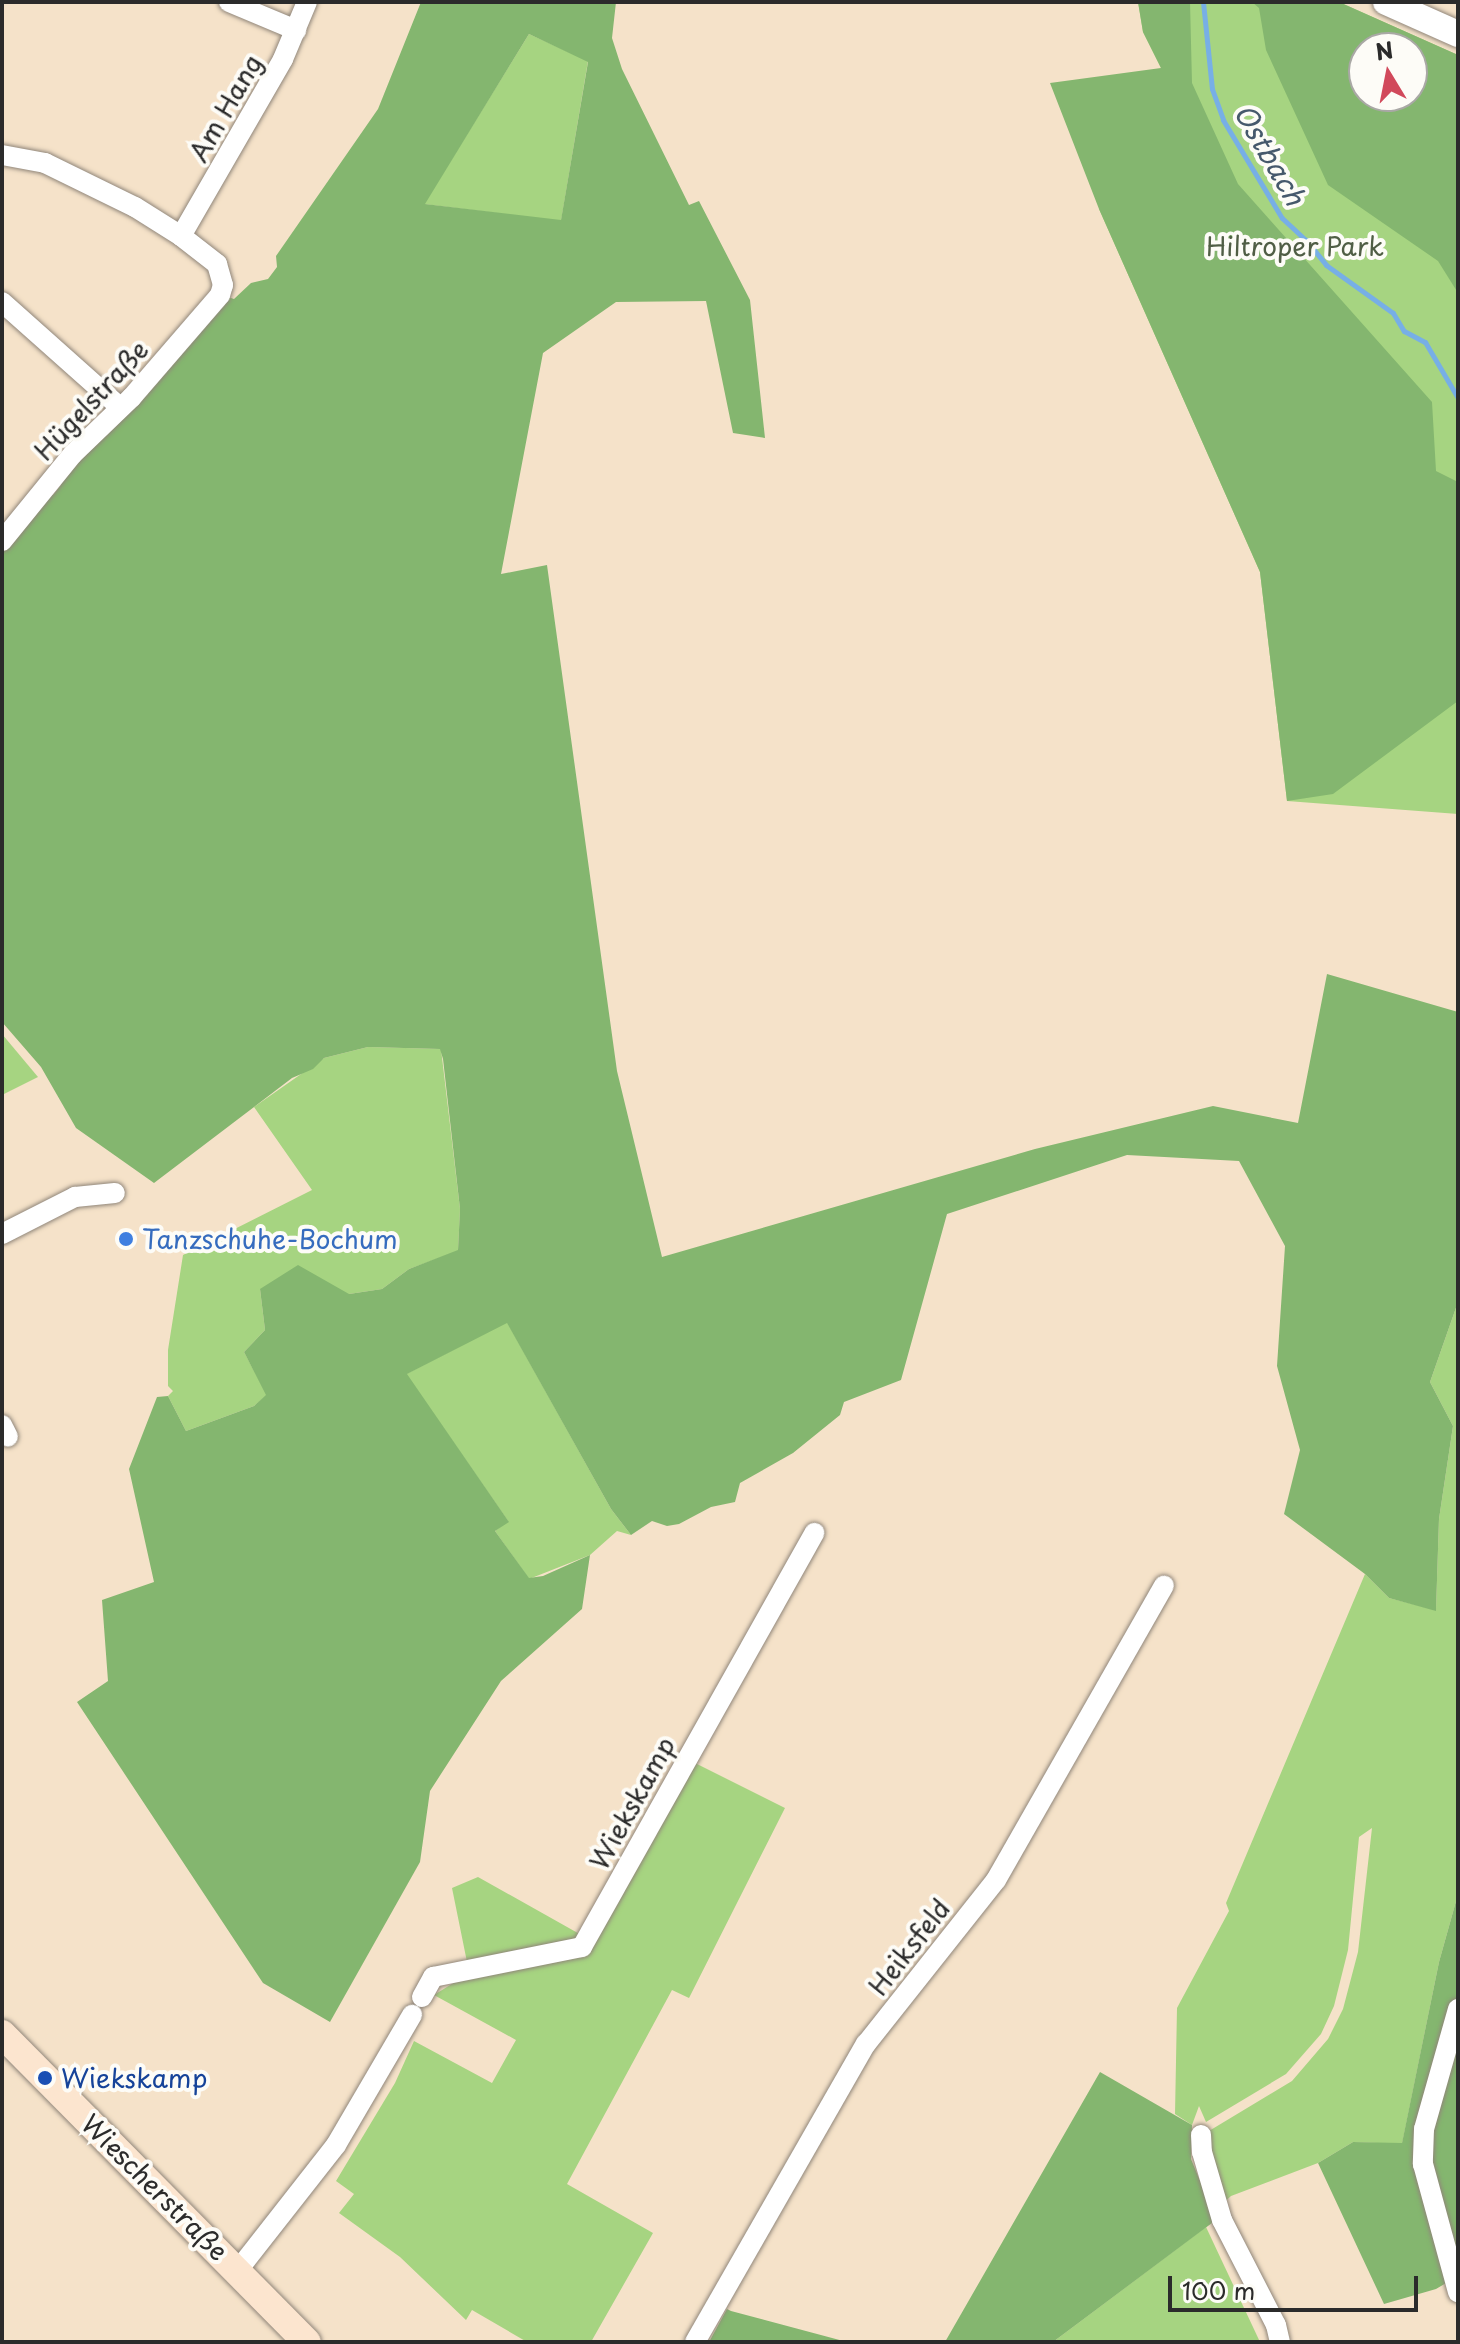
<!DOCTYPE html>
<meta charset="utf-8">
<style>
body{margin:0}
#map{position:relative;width:1460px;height:2344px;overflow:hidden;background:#f5e2c9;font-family:"Playpen Sans",sans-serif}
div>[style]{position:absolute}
.green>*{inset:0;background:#a6d481}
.forest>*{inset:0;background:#84b66f}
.stream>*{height:5px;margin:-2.5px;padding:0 2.5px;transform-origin:2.5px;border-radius:2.5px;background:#77afe6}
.roads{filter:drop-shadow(0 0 2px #90867a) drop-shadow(0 0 2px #90867a)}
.minor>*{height:20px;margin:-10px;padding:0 10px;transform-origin:10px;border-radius:10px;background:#fff}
.tertiary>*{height:26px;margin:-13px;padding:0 13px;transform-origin:13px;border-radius:13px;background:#fff}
.secondary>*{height:28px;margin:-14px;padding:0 14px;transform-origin:14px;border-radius:14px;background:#fce5cf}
.dots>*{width:22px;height:22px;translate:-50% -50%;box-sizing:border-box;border:4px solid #fdfcf7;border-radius:50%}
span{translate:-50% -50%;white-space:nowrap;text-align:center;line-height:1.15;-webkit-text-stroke:8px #fdfcf7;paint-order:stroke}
.street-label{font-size:26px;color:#2b2b2b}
.park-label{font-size:26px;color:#505e45}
.shop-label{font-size:26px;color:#366cbe}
.left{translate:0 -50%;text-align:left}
.transit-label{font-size:26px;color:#164399}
.water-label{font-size:28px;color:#46596c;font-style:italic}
.frame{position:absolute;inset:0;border:4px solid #2b2b2b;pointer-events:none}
.north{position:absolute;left:1348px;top:32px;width:80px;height:80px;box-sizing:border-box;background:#fdfcf7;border:2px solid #a9a8a5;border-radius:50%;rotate:350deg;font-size:22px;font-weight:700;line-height:32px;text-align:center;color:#2b2b2b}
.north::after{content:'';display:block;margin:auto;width:28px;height:36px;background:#d1495b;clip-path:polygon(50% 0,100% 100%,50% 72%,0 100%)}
.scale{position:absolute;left:1168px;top:2276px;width:250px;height:36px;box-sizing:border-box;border:4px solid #2b2b2b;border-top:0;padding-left:10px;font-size:24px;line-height:28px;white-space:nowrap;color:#2b2b2b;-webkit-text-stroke:6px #fdfcf7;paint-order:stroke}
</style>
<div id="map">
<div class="green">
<div style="clip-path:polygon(evenodd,1138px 2px,1339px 2px,1458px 55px,1458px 814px,1287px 801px,1260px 572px,1099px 209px,1161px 68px,1143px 32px,1138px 2px,1364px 48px,1412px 48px,1412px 96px,1364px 96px,1364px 48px)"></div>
<div style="clip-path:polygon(529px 34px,588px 61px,561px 221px,424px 204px)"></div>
<div style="clip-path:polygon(2px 1034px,38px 1077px,2px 1095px)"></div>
<div style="clip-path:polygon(368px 1047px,441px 1049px,460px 1209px,458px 1251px,409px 1269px,382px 1289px,349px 1294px,260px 1289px,265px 1330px,244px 1352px,267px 1395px,254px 1406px,186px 1431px,168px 1396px,173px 1391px,168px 1386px,168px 1350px,183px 1255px,312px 1190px,254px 1107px,324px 1058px)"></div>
<div style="clip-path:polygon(1458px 1302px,1458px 1894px,1439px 1962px,1402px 2144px,1353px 2142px,1318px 2163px,1231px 2196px,1222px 2204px,1204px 2134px,1292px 2081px,1328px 2039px,1343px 2009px,1358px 1952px,1372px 1828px,1359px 1837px,1348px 1950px,1334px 2006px,1321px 2034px,1286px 2074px,1206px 2122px,1199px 2106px,1192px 2125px,1175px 2114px,1177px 2008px,1229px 1911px,1226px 1903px,1365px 1574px,1389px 1598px,1436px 1610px,1439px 1519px,1453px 1426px,1430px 1382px)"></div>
<div style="clip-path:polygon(507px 1322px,611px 1509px,631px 1535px,617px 1531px,590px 1555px,529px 1579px,495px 1531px,508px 1521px,406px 1374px)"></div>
<div style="clip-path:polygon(695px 1763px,785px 1808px,689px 1998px,672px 1990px,567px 2184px,653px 2233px,591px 2342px,527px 2342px,472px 2310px,466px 2320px,400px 2257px,339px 2213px,354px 2194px,336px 2181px,395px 2083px,414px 2041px,492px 2083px,516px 2040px,434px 1995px,455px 1982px,467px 1962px,452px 1888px,478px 1877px,592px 1941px)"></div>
<div style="clip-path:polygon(1206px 2227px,1260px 2342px,1053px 2342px)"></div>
</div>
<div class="forest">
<div style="clip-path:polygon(evenodd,421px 2px,616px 2px,612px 38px,622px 69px,689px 205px,699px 201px,750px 300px,765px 438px,733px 433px,706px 301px,616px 302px,543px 353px,501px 574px,547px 565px,617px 1071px,662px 1257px,1035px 1149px,1213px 1106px,1298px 1123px,1327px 974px,1458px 1012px,1458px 1302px,1430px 1382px,1453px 1426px,1439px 1519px,1436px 1611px,1389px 1598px,1365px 1574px,1284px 1514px,1300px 1450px,1277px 1366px,1285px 1246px,1239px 1161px,1127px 1155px,947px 1214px,901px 1380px,844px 1402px,840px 1415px,793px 1453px,740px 1483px,735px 1502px,711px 1507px,679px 1524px,667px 1526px,652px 1521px,631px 1535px,611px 1509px,507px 1323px,407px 1374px,509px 1522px,495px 1531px,529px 1578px,543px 1576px,590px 1555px,582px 1609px,501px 1681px,430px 1791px,420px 1862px,330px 2022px,263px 1983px,77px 1702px,108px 1681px,102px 1600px,154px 1582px,129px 1469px,157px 1397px,168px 1396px,186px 1431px,254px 1406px,266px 1395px,244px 1352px,265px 1330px,260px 1289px,298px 1265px,349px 1294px,382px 1289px,409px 1269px,458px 1250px,460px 1209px,443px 1059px,440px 1049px,368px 1047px,324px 1058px,313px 1069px,292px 1078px,154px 1183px,76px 1128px,41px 1067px,2px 1022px,2px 545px,47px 491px,53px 495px,61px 485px,55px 480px,225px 296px,234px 299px,251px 283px,268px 279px,277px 267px,276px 256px,378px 109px,421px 2px,529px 34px,588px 62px,561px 220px,425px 204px,529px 34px)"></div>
<div style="clip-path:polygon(1138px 2px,1190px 2px,1192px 83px,1238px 184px,1432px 402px,1436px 471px,1458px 482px,1458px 701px,1333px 794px,1287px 801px,1260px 572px,1099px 209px,1050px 83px,1161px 68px,1143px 32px)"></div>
<div style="clip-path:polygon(evenodd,1252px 2px,1339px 2px,1458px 55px,1458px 293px,1438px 261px,1328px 185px,1266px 50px,1259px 8px,1252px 2px,1364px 48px,1412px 48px,1412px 96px,1364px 96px,1364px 48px)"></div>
<div style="clip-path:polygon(1458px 1894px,1458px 2276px,1436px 2289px,1384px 2304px,1318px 2163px,1353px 2142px,1402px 2143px,1439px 1962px)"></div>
<div style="clip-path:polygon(1100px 2072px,1192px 2125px,1191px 2159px,1216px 2220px,1053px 2342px,945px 2342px)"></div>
<div style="clip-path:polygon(727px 2309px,731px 2311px,847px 2342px,709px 2342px)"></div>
</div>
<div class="stream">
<div style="left:1203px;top:2px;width:87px;rotate:84.1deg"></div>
<div style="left:1212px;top:89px;width:33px;rotate:70deg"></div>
<div style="left:1223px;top:120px;width:114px;rotate:59deg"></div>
<div style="left:1282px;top:218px;width:33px;rotate:43deg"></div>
<div style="left:1306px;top:240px;width:32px;rotate:51deg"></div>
<div style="left:1326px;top:265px;width:82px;rotate:35.6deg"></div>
<div style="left:1393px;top:313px;width:21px;rotate:59deg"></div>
<div style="left:1404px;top:331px;width:24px;rotate:28deg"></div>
<div style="left:1425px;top:342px;width:65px;rotate:59.5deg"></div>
</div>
<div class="roads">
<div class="minor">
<div style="left:229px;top:2px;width:73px;rotate:22.7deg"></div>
<div style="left:2px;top:155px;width:44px;rotate:10.5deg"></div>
<div style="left:45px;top:163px;width:100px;rotate:26.1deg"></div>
<div style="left:135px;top:207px;width:54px;rotate:32.2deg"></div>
<div style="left:181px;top:236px;width:46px;rotate:37.9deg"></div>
<div style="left:217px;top:264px;width:22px;rotate:74deg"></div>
<div style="left:223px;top:285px;width:10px;rotate:107deg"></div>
<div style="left:220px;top:295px;width:135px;rotate:130.8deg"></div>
<div style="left:132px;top:397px;width:83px;rotate:136deg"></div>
<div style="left:72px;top:455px;width:111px;rotate:129.1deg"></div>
<div style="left:181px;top:236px;width:204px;rotate:-60deg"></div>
<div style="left:283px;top:59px;width:62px;rotate:-67.2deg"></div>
<div style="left:2px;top:302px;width:158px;rotate:41.7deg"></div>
<div style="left:2px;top:1234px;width:82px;rotate:-26.9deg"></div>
<div style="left:75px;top:1197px;width:40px;rotate:-5.7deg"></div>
<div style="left:2px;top:1425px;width:13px;rotate:63deg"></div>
<div style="left:422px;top:1997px;width:23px;rotate:-61deg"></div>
<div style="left:433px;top:1977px;width:152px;rotate:-11.4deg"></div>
<div style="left:582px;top:1947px;width:475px;rotate:-60.7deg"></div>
<div style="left:1458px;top:2009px;width:125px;rotate:105.8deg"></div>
<div style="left:1424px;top:2129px;width:35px;rotate:92deg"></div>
<div style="left:1423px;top:2164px;width:133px;rotate:74.7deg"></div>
<div style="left:1201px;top:2135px;width:17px;rotate:87deg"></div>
<div style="left:1202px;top:2152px;width:71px;rotate:73.6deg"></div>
<div style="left:1222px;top:2220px;width:118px;rotate:62.8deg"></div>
<div style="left:1276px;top:2325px;width:17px;rotate:77deg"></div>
<div style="left:238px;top:2270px;width:159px;rotate:-51.9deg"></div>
<div style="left:336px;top:2145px;width:151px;rotate:-59.7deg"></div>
<div style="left:695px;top:2342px;width:344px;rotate:-60.2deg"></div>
<div style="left:866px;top:2044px;width:209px;rotate:-51.6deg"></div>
<div style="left:996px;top:1880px;width:339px;rotate:-60.3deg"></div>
</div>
<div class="tertiary">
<div style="left:1386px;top:2px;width:79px;rotate:24deg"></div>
</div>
<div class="secondary">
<div style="left:2px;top:2034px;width:433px;rotate:45.3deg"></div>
</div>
</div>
<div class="dots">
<div style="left:126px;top:1239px;background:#3f7fe0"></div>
<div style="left:45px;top:2078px;background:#1a4fb4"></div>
</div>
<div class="street-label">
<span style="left:225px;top:108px;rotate:-60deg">Am Hang</span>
<span style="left:91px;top:400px;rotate:-47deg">Hügelstraße</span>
<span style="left:632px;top:1803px;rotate:-61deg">Wiekskamp</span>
<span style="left:909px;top:1947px;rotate:-52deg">Heiksfeld</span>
<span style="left:155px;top:2187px;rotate:45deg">Wiescherstraße</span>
</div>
<div class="park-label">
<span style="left:1295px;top:246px">Hiltroper Park</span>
</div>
<div class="shop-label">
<span class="left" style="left:142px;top:1239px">Tanzschuhe-Bochum</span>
</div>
<div class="transit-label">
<span class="left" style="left:61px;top:2078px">Wiekskamp</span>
</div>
<div class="water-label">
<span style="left:1270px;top:154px;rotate:60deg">Ostbach</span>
</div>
<div class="frame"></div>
<div class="north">N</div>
<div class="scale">100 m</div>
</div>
